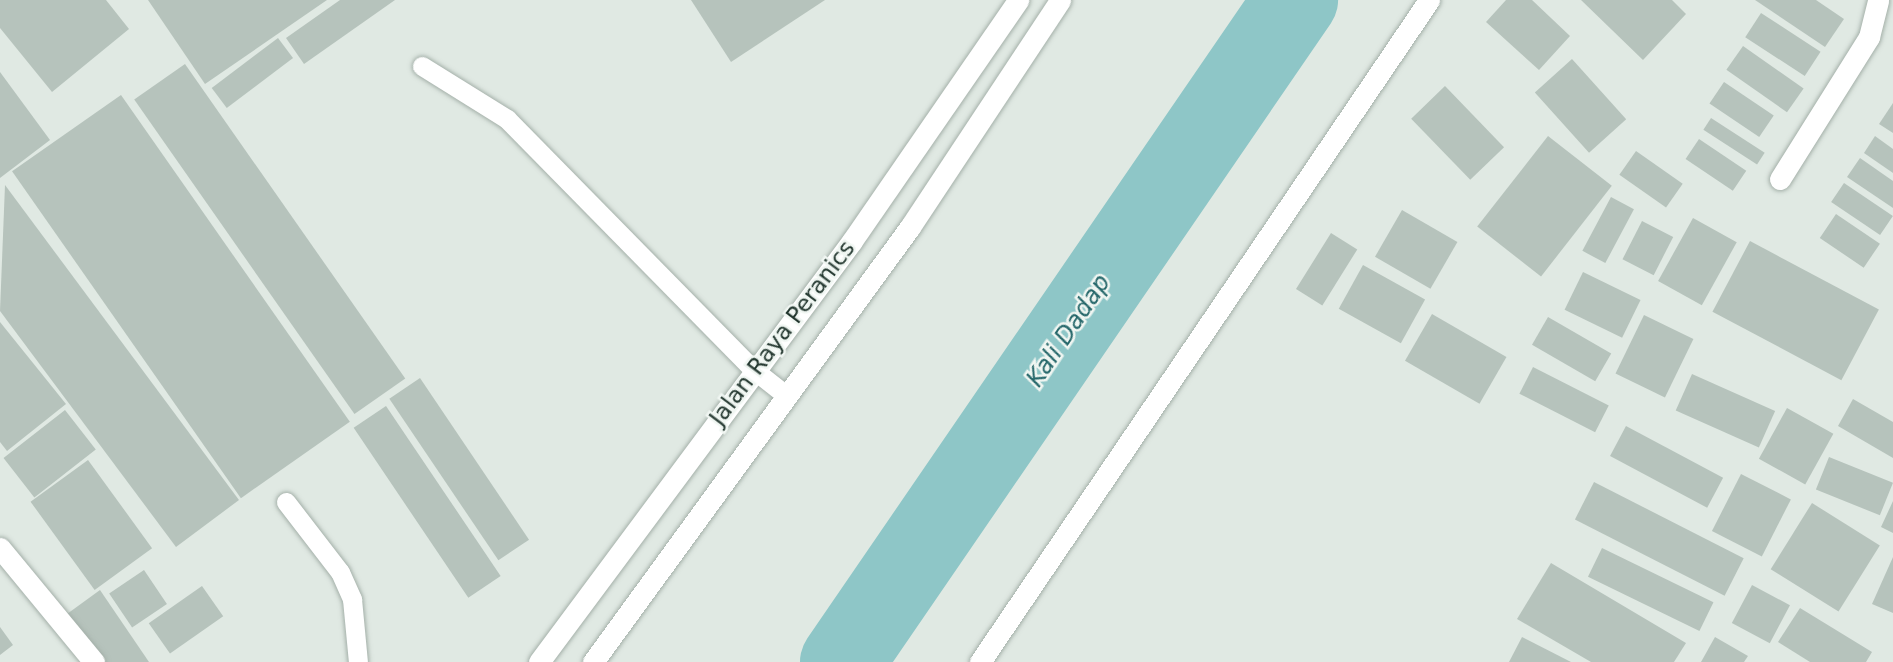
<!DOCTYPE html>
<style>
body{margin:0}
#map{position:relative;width:1893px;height:662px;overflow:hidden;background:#e0e9e3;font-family:"DejaVu Sans",sans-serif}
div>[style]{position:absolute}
.river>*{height:84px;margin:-42px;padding:0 42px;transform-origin:42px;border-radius:42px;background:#8ec6c7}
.building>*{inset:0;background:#b6c3bc;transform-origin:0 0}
.roads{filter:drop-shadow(0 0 2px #a4b0a9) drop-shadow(0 0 2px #a4b0a9)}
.service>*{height:19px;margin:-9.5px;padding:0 9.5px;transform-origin:9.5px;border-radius:9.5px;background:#fff}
.minor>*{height:21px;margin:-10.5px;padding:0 10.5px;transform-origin:10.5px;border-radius:10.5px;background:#fff}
.tertiary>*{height:21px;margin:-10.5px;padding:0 10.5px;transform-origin:10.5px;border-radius:10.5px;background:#fff}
span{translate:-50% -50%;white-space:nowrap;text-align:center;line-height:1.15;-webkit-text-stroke:5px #f0f6f2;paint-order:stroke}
.street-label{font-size:23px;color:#23372f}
.water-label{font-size:24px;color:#25676a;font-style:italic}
</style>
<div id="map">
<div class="river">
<div style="left:842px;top:662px;width:803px;rotate:-55.56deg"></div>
</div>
<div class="building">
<div style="clip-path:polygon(0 0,106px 0,129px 29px,52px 92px,0 28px)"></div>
<div style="clip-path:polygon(148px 0,327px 0,205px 84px)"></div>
<div style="clip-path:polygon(340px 0,395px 0,304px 64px,286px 38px)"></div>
<div style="clip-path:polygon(691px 0,825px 0,731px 62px)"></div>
<div style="clip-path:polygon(1506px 0,1532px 0,1570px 36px,1539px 70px,1486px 22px)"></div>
<div style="clip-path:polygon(1581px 0,1672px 0,1686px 14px,1643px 60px)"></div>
<div style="clip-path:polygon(1755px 0,1816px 0,1844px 19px,1825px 47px)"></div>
<div style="left:1761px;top:13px;width:71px;height:29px;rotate:33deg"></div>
<div style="left:278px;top:38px;width:25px;height:83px;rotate:53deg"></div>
<div style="left:1743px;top:46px;width:74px;height:29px;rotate:35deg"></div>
<div style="left:1572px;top:59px;width:81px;height:50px;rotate:48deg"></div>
<div style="left:185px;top:64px;width:384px;height:62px;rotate:55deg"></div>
<div style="clip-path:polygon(0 72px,50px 140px,0 178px)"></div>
<div style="left:1724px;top:82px;width:60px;height:26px;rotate:34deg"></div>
<div style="left:1445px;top:86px;width:85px;height:47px;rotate:46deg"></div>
<div style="left:121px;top:95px;width:399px;height:133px;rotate:55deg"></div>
<div style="clip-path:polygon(1893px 103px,1893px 133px,1879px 124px)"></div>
<div style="left:1711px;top:118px;width:64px;height:14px;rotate:33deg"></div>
<div style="left:1548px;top:136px;width:81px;height:115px;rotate:38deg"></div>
<div style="clip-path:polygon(1875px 136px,1893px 149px,1893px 173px,1864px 153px)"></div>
<div style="left:1699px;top:139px;width:57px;height:24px;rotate:34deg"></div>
<div style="left:1636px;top:151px;width:57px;height:29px;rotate:35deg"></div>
<div style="clip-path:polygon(1860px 158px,1893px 181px,1893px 208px,1847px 177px)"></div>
<div style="left:1844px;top:183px;width:59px;height:23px;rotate:34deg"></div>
<div style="clip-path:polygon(5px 185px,239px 500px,176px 547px,0 311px)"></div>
<div style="left:1611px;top:197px;width:26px;height:61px;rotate:28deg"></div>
<div style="left:1402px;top:210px;width:64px;height:54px;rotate:30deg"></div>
<div style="left:1836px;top:214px;width:53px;height:29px;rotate:34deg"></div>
<div style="left:1693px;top:218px;width:50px;height:72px;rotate:29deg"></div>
<div style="left:1642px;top:221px;width:35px;height:43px;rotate:27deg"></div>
<div style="left:1331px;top:233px;width:31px;height:66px;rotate:32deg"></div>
<div style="left:1750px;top:241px;width:146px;height:80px;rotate:28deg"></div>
<div style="left:1363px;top:265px;width:71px;height:50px;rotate:29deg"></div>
<div style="left:1583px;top:272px;width:64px;height:42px;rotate:26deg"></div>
<div style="left:1432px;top:314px;width:86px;height:54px;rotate:30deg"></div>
<div style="left:1644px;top:315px;width:55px;height:65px;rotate:26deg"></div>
<div style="left:1548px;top:317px;width:73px;height:32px;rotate:30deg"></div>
<div style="clip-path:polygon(0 322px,66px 404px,7px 451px,0 442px)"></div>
<div style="left:1533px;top:367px;width:85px;height:30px;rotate:27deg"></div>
<div style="left:1692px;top:374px;width:91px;height:40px;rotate:24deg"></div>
<div style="left:420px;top:378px;width:195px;height:37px;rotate:56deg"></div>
<div style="clip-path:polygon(1853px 399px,1893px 422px,1893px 458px,1838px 426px)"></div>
<div style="left:386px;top:406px;width:205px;height:39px;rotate:56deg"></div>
<div style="left:1787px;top:408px;width:53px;height:58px;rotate:29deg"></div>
<div style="left:65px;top:410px;width:50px;height:78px;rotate:52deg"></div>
<div style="left:1626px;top:426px;width:110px;height:34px;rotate:28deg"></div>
<div style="left:1829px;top:457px;width:69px;height:35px;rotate:22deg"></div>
<div style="left:88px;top:460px;width:109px;height:71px;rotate:54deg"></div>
<div style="left:1741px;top:474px;width:56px;height:64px;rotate:27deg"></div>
<div style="left:1594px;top:482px;width:168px;height:42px;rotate:27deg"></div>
<div style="clip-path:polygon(1893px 501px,1893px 533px,1881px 527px)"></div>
<div style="left:1812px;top:503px;width:80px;height:78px;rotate:32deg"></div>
<div style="left:1602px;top:548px;width:124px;height:32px;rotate:26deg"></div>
<div style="clip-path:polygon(1893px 557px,1893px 613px,1872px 604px)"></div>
<div style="clip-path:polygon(1551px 563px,1686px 643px,1674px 662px,1591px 662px,1517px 619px)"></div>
<div style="left:144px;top:570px;width:41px;height:42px;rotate:56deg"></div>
<div style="left:1752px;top:585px;width:43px;height:43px;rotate:28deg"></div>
<div style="left:202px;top:586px;width:37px;height:65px;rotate:55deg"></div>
<div style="clip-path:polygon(100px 590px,149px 662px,100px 662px,67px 614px)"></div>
<div style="clip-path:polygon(1800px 608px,1872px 652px,1866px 662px,1810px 662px,1778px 642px)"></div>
<div style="clip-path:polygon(0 627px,13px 645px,0 655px)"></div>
<div style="clip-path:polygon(1522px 637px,1571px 662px,1509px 662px)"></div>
<div style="clip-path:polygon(1715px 637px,1748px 656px,1744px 662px,1701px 662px)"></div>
</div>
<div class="roads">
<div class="service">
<div style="left:422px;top:66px;width:100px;rotate:31.9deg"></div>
<div style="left:507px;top:119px;width:352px;rotate:45.5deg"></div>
<div style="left:754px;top:370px;width:42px;rotate:38.2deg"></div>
<div style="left:286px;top:502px;width:88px;rotate:52.4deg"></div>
<div style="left:340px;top:572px;width:30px;rotate:66deg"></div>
<div style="left:352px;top:599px;width:63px;rotate:84.6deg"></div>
</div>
<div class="minor">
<div style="left:1780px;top:179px;width:168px;rotate:-57.9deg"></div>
<div style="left:1869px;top:37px;width:38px;rotate:-76deg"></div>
<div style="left:0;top:548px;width:148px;rotate:50.5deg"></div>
<div style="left:980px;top:662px;width:800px;rotate:-55.85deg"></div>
</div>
<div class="tertiary">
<div style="left:539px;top:662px;width:525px;rotate:-53.37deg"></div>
<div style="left:852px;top:241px;width:293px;rotate:-55.4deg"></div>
<div style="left:593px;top:662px;width:538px;rotate:-53.92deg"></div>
<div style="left:910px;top:227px;width:272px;rotate:-56.5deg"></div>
</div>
</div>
<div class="street-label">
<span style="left:782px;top:333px;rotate:-53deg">Jalan Raya Peranics</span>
</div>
<div class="water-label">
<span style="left:1069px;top:331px;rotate:-56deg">Kali Dadap</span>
</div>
</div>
